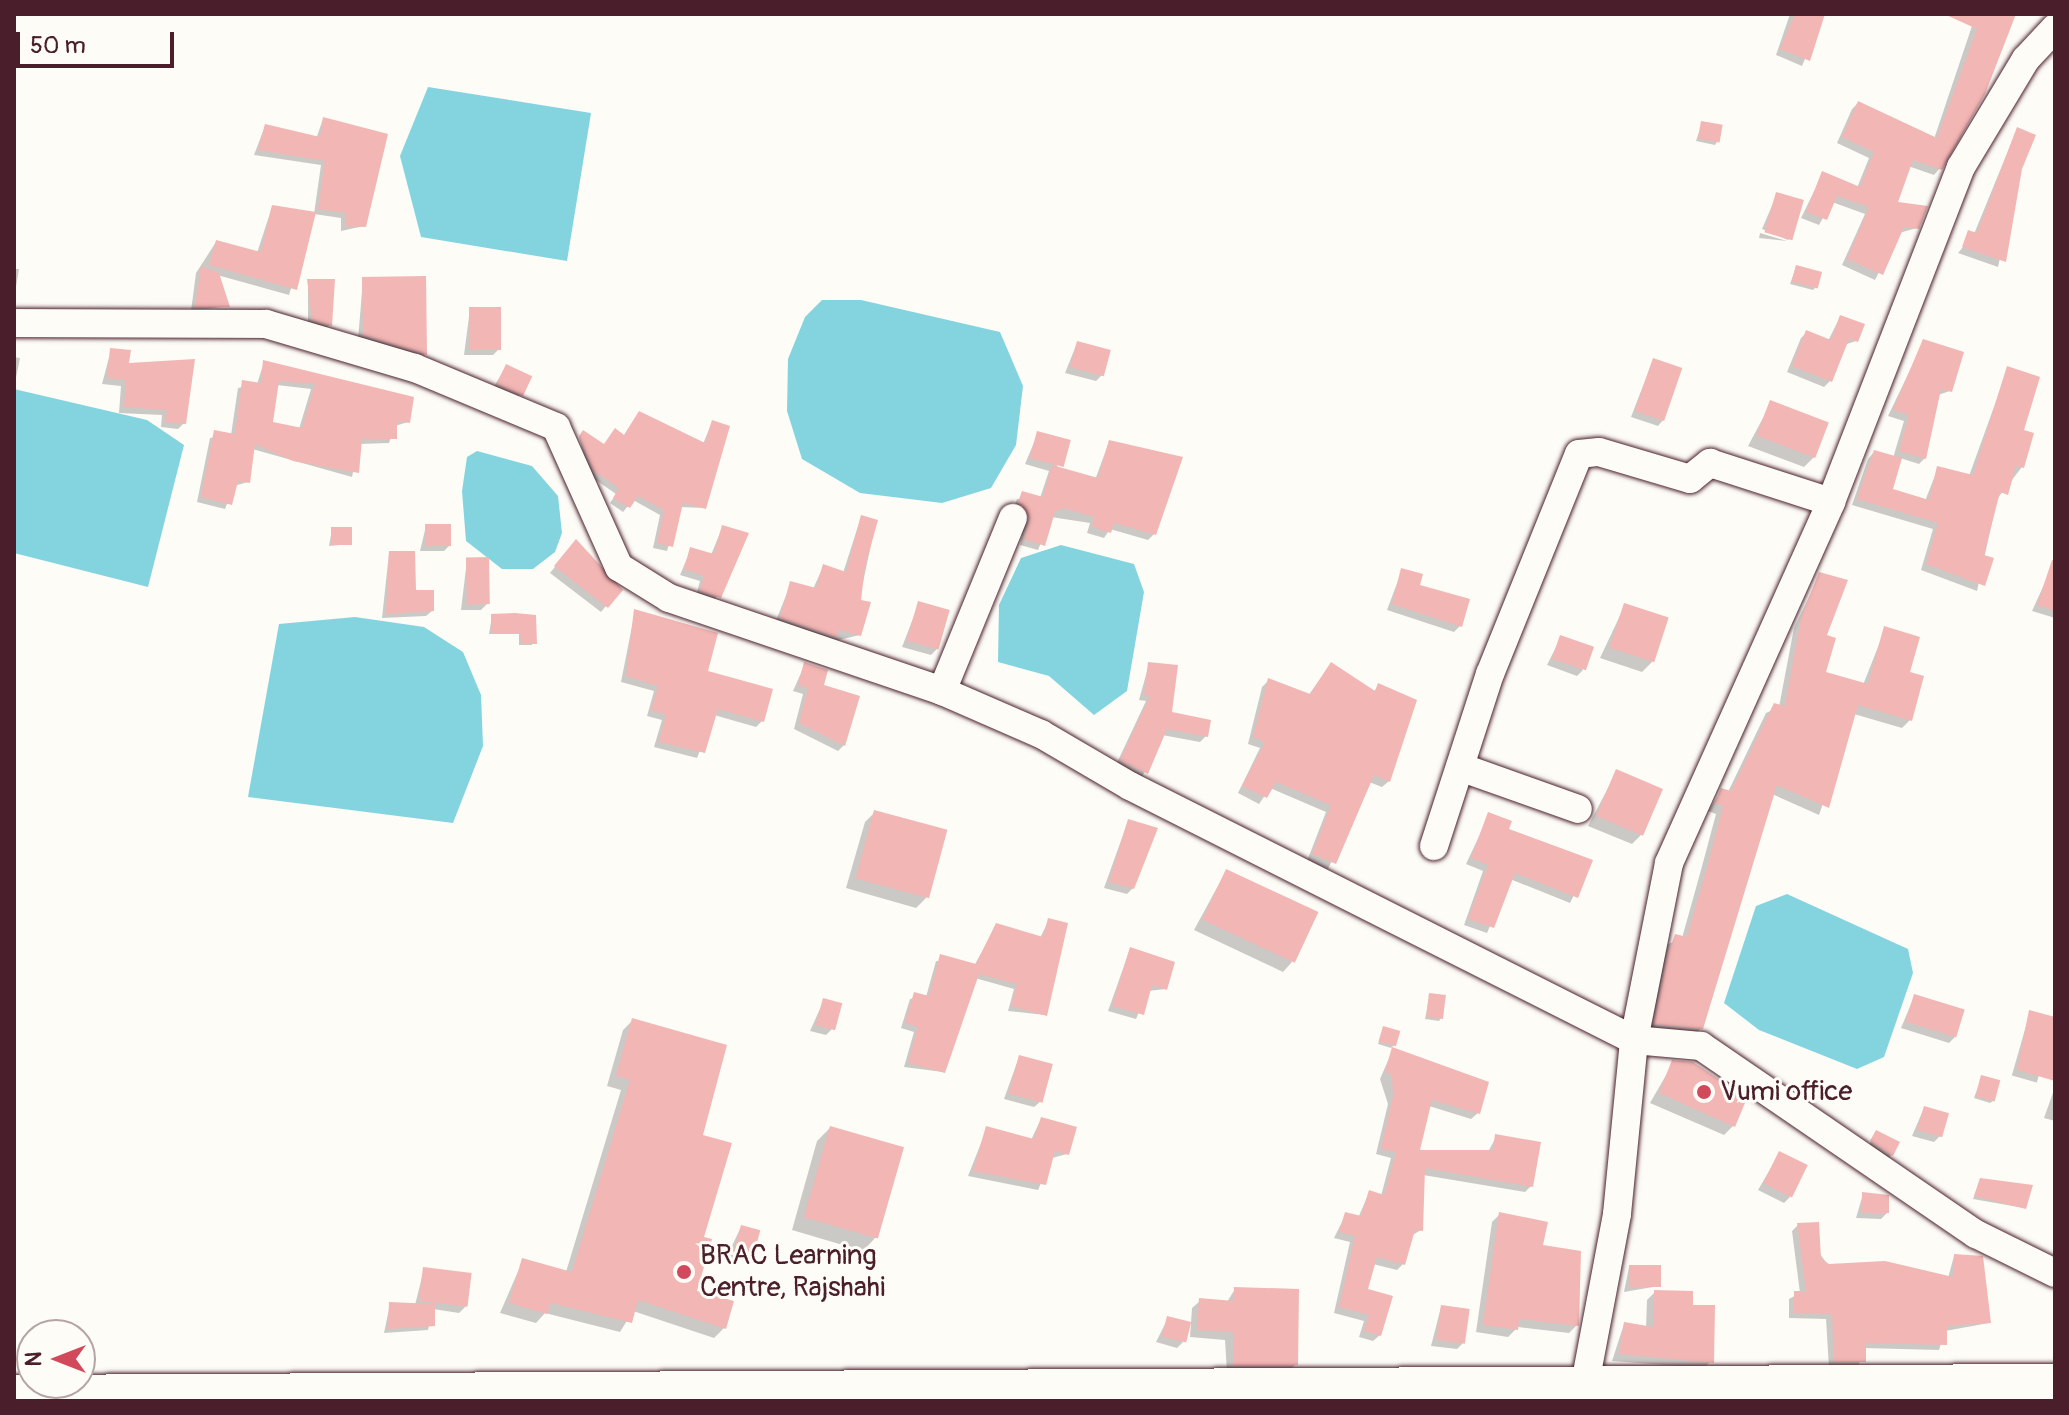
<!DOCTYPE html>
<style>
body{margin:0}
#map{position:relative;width:2069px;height:1415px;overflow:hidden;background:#fdfcf7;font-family:Pangolin,sans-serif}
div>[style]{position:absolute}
.water>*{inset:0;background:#84d4e0}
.shadow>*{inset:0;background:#0003;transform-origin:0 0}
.building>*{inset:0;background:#f2b6b4;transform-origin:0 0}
.roads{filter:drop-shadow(0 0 2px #4a1f2b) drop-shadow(0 0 2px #4a1f2b)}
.minor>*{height:28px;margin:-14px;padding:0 14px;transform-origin:14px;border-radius:14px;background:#fdfcf7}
.major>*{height:36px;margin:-18px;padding:0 18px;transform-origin:18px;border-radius:18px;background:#fdfcf7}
.dots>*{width:22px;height:22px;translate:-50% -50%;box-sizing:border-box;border:4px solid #fdfcf7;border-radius:50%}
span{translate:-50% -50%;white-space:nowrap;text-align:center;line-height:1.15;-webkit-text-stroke:6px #fdfcf7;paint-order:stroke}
.poi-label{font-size:28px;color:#4a1f2b}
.left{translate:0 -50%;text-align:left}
.frame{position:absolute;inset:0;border:16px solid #4a1f2b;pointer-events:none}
.north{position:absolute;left:16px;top:1319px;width:80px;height:80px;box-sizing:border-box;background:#fdfcf7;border:2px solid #b5a4a5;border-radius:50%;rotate:270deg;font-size:22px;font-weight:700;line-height:32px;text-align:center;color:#4a1f2b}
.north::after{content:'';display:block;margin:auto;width:28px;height:36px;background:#d1495b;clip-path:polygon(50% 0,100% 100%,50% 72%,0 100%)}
.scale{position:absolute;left:16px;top:32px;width:158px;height:36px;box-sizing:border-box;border:4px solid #4a1f2b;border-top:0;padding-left:10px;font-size:24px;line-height:28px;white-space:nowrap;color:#4a1f2b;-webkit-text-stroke:6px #fdfcf7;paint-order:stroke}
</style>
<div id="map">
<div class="water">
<div style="clip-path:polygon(428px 87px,591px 113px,567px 261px,421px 237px,400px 156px)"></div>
<div style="clip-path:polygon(822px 300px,861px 300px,1000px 332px,1023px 386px,1016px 445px,991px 488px,942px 503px,860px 493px,802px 459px,787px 411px,788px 359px,805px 317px)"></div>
<div style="clip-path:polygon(14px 389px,147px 420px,184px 445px,148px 587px,14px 553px)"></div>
<div style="clip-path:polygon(477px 451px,532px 466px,558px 496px,562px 533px,555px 552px,533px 569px,502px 569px,466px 541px,462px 491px,467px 457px)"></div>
<div style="clip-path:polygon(1061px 545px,1134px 564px,1144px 592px,1127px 691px,1094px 715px,1049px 676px,998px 662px,999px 605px,1021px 558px)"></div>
<div style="clip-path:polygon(355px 617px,424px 627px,463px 652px,481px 695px,483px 746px,453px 823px,248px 797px,279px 624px)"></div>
<div style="clip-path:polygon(1787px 894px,1908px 949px,1913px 973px,1884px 1057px,1857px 1069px,1759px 1030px,1724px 1003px,1756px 906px)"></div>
</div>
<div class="shadow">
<div style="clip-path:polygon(1790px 14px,1824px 14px,1802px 66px,1776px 55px)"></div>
<div style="clip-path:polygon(1976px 14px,2011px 14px,1940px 168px,1934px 175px,1908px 166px,1895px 204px,1917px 228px,1899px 233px,1875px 280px,1842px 265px,1865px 214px,1832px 202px,1819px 225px,1801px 218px,1823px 173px,1857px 188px,1869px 158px,1837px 143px,1852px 109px,1858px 103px,1934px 139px)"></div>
<div style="clip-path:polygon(323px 119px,364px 226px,341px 231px,341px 218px,314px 214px,289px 295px,217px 275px,228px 306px,191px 311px,196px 273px,216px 242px,257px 253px,272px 207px,314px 214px,321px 165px,254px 155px,265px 126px,316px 139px)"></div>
<div style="clip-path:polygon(1702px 123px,1717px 142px,1715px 145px,1696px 141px)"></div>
<div style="clip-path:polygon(2017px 129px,2020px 168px,1998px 267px,1958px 253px,1974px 234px)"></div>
<div style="clip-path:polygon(1777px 194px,1789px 239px,1788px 240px,1762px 229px)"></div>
<div style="clip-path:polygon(1760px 233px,1787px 241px,1759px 238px)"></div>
<div style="clip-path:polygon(1796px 267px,1815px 288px,1813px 290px,1790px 284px)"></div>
<div style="clip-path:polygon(14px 269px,19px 269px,14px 299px)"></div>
<div style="clip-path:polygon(363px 279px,425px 354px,420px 359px,358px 340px)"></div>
<div style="clip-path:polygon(308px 281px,330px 325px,325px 329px,308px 324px)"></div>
<div style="clip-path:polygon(470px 309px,499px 349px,493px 355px,464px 355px)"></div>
<div style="clip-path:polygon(1840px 317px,1856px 341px,1844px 345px,1830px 381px,1824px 387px,1787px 372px,1801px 338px,1807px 332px,1828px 341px)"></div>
<div style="clip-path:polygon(1924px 341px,1950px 391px,1938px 395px,1925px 458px,1919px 464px,1900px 458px,1891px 490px,1925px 501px,1938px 468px,1969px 476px,2008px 368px,2022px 467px,1997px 499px,1977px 591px,1921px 570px,1933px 529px,1852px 505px,1868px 459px,1874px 452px,1893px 458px,1904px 421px,1888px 416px)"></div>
<div style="clip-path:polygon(1077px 343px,1102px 375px,1096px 381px,1065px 373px)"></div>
<div style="clip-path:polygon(111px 350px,184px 423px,178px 429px,161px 427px,162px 415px,119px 413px,121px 386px,102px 384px)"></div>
<div style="clip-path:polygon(14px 357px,20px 358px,14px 388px)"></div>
<div style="clip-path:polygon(1653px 360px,1664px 419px,1658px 426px,1631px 417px)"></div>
<div style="clip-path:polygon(evenodd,264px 362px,408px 422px,395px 426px,389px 443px,359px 444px,352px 477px,252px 449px,248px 482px,234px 486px,225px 509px,197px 502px,210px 438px,231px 435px,238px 388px,257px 384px,264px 362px,277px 385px,311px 389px,299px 429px,271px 424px,277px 385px)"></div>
<div style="clip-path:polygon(506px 366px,521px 394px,515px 400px,492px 390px)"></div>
<div style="clip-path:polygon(1771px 403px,1814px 457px,1804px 467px,1748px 446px)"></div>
<div style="clip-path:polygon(639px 413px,703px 444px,712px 422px,705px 508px,680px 507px,667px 551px,653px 548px,660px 515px,633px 500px,623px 512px,610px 503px,616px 494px,590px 476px,579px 437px,603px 445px,623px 437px)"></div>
<div style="clip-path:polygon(1038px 433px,1059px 469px,1095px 480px,1109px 442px,1154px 534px,1148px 540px,1110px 529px,1104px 538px,1087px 533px,1090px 523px,1051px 517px,1038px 550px,1020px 545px,1025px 521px,1014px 508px,1017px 499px,1040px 498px,1049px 471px,1025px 464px)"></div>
<div style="clip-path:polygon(861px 517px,876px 521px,859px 601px,860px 635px,830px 642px,775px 623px,791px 583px,813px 589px,823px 567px,843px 573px)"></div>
<div style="clip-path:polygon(426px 526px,450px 545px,444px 551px,420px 551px)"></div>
<div style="clip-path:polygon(722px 528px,746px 534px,714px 602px,696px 596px,700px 581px,680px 575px,691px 549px,711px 555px)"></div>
<div style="clip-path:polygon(332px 529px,350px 544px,329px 546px)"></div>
<div style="clip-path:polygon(571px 547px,606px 606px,601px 612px,550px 573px)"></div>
<div style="clip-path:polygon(389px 553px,432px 611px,426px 616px,382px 618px)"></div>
<div style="clip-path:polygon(467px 560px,487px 604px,481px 610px,461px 610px)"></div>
<div style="clip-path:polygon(1402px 570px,1460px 626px,1454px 632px,1387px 610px)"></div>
<div style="clip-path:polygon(1820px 574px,1823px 674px,1863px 685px,1885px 629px,1908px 673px,1910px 720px,1902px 728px,1854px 714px,1819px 815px,1772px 794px,1701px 1028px,1693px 1036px,1648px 1032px,1661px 964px,1668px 944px,1682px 938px,1701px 870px,1716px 814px,1708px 811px,1722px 790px,1728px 792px,1766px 713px,1779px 707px,1794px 628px)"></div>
<div style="clip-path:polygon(2047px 578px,2055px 580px,2055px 618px,2032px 611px)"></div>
<div style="clip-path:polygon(919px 603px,937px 649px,931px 655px,902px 647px)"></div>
<div style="clip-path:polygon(1625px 605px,1652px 662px,1642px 672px,1600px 658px)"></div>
<div style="clip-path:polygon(635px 611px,705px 672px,762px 721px,756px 727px,714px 715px,697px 758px,654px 747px,662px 720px,647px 716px,654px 691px,621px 682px)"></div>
<div style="clip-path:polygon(534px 617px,532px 645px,519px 645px,519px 634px,489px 634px,492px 616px)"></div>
<div style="clip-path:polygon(1561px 637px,1583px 670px,1577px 676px,1547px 665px)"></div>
<div style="clip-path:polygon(805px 664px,844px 745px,838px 751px,794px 729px,803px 694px,793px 691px)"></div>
<div style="clip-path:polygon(1149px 664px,1170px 714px,1206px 736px,1200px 742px,1162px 735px,1141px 779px,1115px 767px,1146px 701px,1139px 700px)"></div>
<div style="clip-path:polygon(1331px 664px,1373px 692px,1379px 686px,1389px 781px,1382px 787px,1369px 782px,1328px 869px,1307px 861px,1326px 812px,1270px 788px,1259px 804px,1238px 793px,1260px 748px,1248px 744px,1262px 687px,1268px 681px,1308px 696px)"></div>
<div style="clip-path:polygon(1617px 771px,1641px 835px,1632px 844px,1588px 826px)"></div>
<div style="clip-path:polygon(875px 812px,926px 898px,916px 908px,846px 888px,865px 822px)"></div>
<div style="clip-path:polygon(1489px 815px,1506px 830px,1591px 861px,1570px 903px,1510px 879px,1487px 933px,1464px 925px,1483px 871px,1466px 864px)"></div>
<div style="clip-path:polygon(1128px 821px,1133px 888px,1127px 894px,1104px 888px)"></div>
<div style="clip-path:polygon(1226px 871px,1292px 962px,1283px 972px,1194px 930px)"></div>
<div style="clip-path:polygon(1049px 920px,1045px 1015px,1008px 1011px,1014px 989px,975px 978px,943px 1072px,904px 1067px,914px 1032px,901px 1028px,910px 999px,926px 997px,936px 961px,974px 966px,996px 926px,1040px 938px)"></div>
<div style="clip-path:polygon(1130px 949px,1166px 989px,1148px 991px,1136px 1019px,1108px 1011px)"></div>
<div style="clip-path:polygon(1430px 995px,1441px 1018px,1439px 1021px,1425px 1019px)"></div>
<div style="clip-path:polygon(1914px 997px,1955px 1037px,1949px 1043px,1901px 1028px)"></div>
<div style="clip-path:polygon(824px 1000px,832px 1029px,826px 1035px,810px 1031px)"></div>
<div style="left:2030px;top:1012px;width:26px;height:66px;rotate:16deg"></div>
<div style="clip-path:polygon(633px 1020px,701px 1136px,695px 1292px,724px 1328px,714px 1338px,633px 1311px,620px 1332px,545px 1313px,536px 1323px,500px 1313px,523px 1260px,566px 1272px,621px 1090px,607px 1086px,623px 1030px)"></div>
<div style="clip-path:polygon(1383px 1029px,1394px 1045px,1391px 1048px,1378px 1044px)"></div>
<div style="clip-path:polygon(1393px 1049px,1478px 1113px,1471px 1119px,1429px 1106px,1418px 1152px,1488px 1152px,1496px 1137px,1531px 1186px,1525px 1192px,1423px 1175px,1421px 1230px,1411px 1236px,1403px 1264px,1397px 1270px,1373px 1264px,1366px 1290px,1380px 1335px,1373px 1341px,1359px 1337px,1364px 1321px,1334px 1313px,1350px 1242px,1334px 1238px,1346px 1214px,1358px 1218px,1369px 1193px,1381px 1196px,1391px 1158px,1376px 1154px,1388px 1104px,1380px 1079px)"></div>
<div style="clip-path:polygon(1019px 1057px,1041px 1101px,1034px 1107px,1004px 1099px)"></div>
<div style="clip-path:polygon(1673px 1063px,1733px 1126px,1724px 1135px,1650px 1103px)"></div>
<div style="clip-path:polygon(1982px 1077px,1993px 1101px,1990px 1103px,1974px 1098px)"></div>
<div style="clip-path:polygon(2055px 1087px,2055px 1121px,2044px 1118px)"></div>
<div style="clip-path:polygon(1924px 1108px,1940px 1136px,1934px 1142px,1912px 1136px)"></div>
<div style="clip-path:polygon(1041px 1119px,1067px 1154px,1052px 1158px,1038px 1190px,968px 1176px,987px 1128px,1031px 1140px)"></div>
<div style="clip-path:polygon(830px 1128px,876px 1237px,863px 1251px,792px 1230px,817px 1141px)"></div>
<div style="left:1876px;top:1132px;width:24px;height:19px;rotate:28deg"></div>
<div style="clip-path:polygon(1779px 1154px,1790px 1197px,1784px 1203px,1758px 1190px)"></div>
<div style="clip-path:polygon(1980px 1180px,2024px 1208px,1973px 1199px)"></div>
<div style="clip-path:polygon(1863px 1194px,1887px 1213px,1881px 1219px,1856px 1218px)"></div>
<div style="clip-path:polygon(1500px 1214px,1541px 1247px,1577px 1325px,1569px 1333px,1518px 1327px,1508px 1337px,1476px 1332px,1492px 1222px)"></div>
<div style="clip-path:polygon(1798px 1225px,1829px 1266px,1948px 1278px,1954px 1256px,1989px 1323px,1945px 1331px,1939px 1350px,1864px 1348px,1858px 1367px,1829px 1368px,1826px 1319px,1789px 1318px,1789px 1299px,1800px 1293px,1792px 1231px)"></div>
<div style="clip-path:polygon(741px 1227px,751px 1257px,750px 1259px,730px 1250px)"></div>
<div style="clip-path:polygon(729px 1254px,749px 1260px,728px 1259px)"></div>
<div style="clip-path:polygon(1629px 1267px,1659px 1286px,1624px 1292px)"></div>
<div style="clip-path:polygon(424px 1269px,466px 1306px,459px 1313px,433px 1309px,428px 1330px,384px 1333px,390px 1304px,415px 1305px)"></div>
<div style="clip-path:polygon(1235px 1289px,1296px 1364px,1288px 1372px,1227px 1373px,1225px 1340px,1190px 1337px,1192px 1308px,1200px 1301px,1227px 1302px)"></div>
<div style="clip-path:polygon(1655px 1292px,1691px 1307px,1712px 1360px,1704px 1368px,1612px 1361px,1624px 1324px,1646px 1328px,1647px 1300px)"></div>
<div style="clip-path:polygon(1441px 1307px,1463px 1343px,1457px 1349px,1431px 1346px)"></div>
<div style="clip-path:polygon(1168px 1318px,1183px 1342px,1177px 1348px,1156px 1342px)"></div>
</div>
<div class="building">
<div style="clip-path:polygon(1795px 14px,1825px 14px,1810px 61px,1780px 49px)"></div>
<div style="clip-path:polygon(1944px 14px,2016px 14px,1985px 94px,1942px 170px,1913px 160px,1898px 202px,1928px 206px,1919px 229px,1904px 227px,1883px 275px,1847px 259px,1869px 207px,1837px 196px,1827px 220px,1806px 212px,1822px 171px,1860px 187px,1874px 152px,1842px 137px,1858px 101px,1937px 138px,1977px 29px)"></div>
<div style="clip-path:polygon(323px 117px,388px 134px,366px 227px,345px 226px,345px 213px,318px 209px,325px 161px,258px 150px,265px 124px,320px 137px)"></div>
<div style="left:1701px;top:121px;width:22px;height:18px;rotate:10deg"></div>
<div style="clip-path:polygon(2017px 127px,2036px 135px,2022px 169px,2006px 262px,1962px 247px,1968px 230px,1977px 233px)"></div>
<div style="left:1776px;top:192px;width:29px;height:42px;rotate:16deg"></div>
<div style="clip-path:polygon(272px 205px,316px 212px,297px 290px,209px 265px,216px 240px,261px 252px)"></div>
<div style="left:1796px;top:265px;width:27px;height:17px;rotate:15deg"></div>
<div style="clip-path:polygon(201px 266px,219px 273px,230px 307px,195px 307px)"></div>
<div style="clip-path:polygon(426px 276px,427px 355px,363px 335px,362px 277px)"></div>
<div style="clip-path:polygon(307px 279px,335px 279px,332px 326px,312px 320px)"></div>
<div style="left:469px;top:307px;width:32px;height:43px"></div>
<div style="clip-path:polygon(1840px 315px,1865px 324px,1858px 342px,1849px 339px,1832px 382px,1792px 366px,1806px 330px,1831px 340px)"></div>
<div style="clip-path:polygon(1923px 339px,1964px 352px,1952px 392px,1941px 389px,1926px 459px,1899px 451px,1909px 415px,1893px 410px)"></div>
<div style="left:1077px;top:341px;width:35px;height:27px;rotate:15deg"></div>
<div style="clip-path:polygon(110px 348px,131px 350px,129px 363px,195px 359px,186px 424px,165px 422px,167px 410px,124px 407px,126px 380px,107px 378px)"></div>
<div style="left:1653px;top:358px;width:31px;height:56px;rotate:19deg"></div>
<div style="clip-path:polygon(evenodd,263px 360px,414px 397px,410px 423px,397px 421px,397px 439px,362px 439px,359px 473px,293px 461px,255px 444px,250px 483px,238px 481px,232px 505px,201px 497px,214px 430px,235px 434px,242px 380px,261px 383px,263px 360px,279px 381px,315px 384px,302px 428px,273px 422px,279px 381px)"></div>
<div style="left:506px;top:364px;width:29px;height:22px;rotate:25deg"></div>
<div style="clip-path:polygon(2007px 366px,2040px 377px,2024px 430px,2034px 433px,2024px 468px,2016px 466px,2008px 495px,2000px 492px,1984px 555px,1994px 558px,1985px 586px,1926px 564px,1938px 523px,1857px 499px,1874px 450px,1902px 458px,1893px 489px,1929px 500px,1937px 466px,1973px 475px)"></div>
<div style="left:1770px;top:400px;width:63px;height:38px;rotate:21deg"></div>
<div style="clip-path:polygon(639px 411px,705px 443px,712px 420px,730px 426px,706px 509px,683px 503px,673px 547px,657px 543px,664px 510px,638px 496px,630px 508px,613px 498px,619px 488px,594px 471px,579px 436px,583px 430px,604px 444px,615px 428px,624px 435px)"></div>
<div style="left:1037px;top:431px;width:35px;height:28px;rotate:15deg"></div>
<div style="clip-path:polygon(1109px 440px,1183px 457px,1156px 535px,1114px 523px,1111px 533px,1092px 527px,1094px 517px,1063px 508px,1055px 512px,1045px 546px,1024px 539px,1030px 519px,1018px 502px,1022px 491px,1043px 497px,1052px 465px,1098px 478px)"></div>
<div style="clip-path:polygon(861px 515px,878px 520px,865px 567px,861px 600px,871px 602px,861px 636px,839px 630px,837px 637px,780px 618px,790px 581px,816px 588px,823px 564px,846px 572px)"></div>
<div style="left:425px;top:524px;width:26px;height:22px"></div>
<div style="clip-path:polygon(722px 525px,749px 533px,721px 598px,700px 591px,704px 576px,684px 569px,690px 547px,714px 554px)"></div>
<div style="left:331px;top:527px;width:21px;height:18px"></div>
<div style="clip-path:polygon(576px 539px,623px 590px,608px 608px,554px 566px)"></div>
<div style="clip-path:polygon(389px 551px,415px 551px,416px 590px,434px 590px,434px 611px,386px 614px)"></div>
<div style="left:489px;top:557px;width:47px;height:23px;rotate:89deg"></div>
<div style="clip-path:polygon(2052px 560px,2055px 561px,2055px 611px,2037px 605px)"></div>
<div style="clip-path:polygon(1401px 568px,1423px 574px,1420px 585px,1470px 599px,1462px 627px,1392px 604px)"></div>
<div style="clip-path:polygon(1819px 572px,1848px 580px,1827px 635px,1836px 638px,1826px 672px,1868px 684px,1884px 626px,1920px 637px,1910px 672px,1924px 676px,1912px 721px,1858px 705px,1829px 808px,1777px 785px,1703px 1029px,1654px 1024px,1668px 954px,1675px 934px,1687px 937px,1709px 860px,1723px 806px,1715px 803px,1721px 788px,1731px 791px,1774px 703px,1785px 706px,1801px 618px)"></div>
<div style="left:918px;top:601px;width:33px;height:41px;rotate:16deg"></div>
<div style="left:1624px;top:603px;width:47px;height:47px;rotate:18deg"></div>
<div style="clip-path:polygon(634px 609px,718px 633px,708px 671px,773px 689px,764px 722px,718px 709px,705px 753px,659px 742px,666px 715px,651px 710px,658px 686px,626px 676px)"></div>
<div style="clip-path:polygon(515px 613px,536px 615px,537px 644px,521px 644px,520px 633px,491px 633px,491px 614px)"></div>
<div style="left:1560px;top:635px;width:36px;height:25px;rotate:19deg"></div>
<div style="clip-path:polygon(804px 662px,828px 670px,824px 685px,860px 696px,845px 746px,799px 723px,808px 688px,798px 685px)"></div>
<div style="clip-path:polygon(1148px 662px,1178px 665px,1172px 712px,1211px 720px,1208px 737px,1167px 729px,1148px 774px,1120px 760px,1150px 696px,1144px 695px)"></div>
<div style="clip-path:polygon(1331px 662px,1375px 691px,1378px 683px,1417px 700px,1390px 782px,1374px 775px,1336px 864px,1312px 854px,1331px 805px,1276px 782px,1267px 798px,1242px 786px,1265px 742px,1253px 737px,1268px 678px,1310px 694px)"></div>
<div style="left:1616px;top:769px;width:51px;height:51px;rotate:23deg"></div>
<div style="left:874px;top:810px;width:76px;height:71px;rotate:15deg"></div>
<div style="clip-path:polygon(1488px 812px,1512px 821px,1509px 829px,1593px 860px,1578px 898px,1515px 873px,1494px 928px,1468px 919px,1488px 865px,1471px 858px)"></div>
<div style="clip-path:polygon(1128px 819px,1158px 828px,1134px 889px,1109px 882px)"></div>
<div style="left:1226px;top:869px;width:102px;height:56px;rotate:25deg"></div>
<div style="clip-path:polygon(1048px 918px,1068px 923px,1047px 1016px,1011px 1006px,1017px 984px,979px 974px,945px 1073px,908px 1063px,918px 1027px,905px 1023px,914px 992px,929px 996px,940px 954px,976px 964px,996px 923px,1043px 937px)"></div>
<div style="clip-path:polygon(1130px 947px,1175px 962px,1167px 990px,1152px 985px,1144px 1015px,1112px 1006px)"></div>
<div style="left:1429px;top:993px;width:17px;height:24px;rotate:7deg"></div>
<div style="left:1914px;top:994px;width:53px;height:29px;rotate:17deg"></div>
<div style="left:823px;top:998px;width:20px;height:28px;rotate:15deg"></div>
<div style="clip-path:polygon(2029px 1010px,2055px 1017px,2055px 1081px,2017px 1070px)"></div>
<div style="clip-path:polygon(632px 1018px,727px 1045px,703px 1135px,732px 1143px,704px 1237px,712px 1239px,697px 1291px,734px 1301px,726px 1329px,638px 1300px,632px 1323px,551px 1303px,547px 1314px,509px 1303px,522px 1258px,572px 1272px,630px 1080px,616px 1076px)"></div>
<div style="left:1383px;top:1026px;width:18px;height:16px;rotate:16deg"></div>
<div style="clip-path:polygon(1392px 1047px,1489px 1082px,1480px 1114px,1432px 1100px,1420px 1150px,1493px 1150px,1495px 1134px,1541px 1142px,1533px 1187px,1425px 1168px,1423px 1231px,1415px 1230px,1405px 1265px,1377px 1257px,1368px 1289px,1393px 1296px,1381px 1336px,1364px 1331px,1369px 1315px,1339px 1307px,1355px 1236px,1339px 1232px,1345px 1212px,1361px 1216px,1369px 1190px,1384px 1195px,1396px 1152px,1381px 1149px,1393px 1096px,1392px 1075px,1385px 1072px)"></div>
<div style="left:1019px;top:1055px;width:35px;height:40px;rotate:15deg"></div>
<div style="clip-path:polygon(1672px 1060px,1693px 1062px,1747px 1098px,1735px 1127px,1659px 1093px)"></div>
<div style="left:1981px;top:1075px;width:20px;height:22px;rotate:15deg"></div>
<div style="left:1924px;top:1106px;width:26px;height:25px;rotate:16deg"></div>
<div style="clip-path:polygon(1041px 1117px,1077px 1127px,1069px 1155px,1055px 1151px,1046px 1185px,973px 1171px,986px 1126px,1034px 1139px)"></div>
<div style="left:830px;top:1126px;width:77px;height:95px;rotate:16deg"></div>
<div style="clip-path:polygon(1876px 1130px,1900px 1142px,1893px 1156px,1870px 1141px)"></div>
<div style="left:1779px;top:1151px;width:32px;height:36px;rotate:26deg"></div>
<div style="clip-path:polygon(1980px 1178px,2033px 1185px,2026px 1209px,1974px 1196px)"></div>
<div style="clip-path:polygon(1862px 1192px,1889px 1195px,1889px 1213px,1862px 1213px)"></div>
<div style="clip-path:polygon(1499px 1212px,1548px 1222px,1543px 1245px,1581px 1251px,1579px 1326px,1519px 1319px,1518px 1330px,1483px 1325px)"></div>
<div style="clip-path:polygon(1819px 1222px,1821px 1259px,1829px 1264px,1885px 1261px,1953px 1277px,1954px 1254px,1983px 1256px,1991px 1323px,1947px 1326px,1947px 1345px,1866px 1343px,1866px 1362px,1834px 1362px,1832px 1314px,1794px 1313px,1794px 1291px,1806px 1291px,1797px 1223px)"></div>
<div style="left:741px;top:1225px;width:20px;height:29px;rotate:15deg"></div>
<div style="left:1629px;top:1265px;width:32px;height:22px"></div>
<div style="left:423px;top:1267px;width:49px;height:34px;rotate:7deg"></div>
<div style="clip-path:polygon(1234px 1287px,1299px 1289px,1298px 1365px,1234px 1365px,1233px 1332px,1197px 1330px,1199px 1298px,1234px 1301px)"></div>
<div style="clip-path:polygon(1654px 1290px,1693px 1291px,1693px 1305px,1715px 1305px,1714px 1363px,1619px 1354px,1624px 1322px,1653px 1327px)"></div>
<div style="clip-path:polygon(389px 1302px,435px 1304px,435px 1326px,388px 1329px)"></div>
<div style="left:1441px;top:1305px;width:29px;height:35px;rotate:8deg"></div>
<div style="left:1167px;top:1316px;width:25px;height:21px;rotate:14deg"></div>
</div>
<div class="roads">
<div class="minor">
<div style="left:14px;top:323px;width:252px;rotate:0.2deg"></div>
<div style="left:266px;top:324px;width:155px;rotate:16.5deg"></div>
<div style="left:415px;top:368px;width:153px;rotate:22.7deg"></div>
<div style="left:556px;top:427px;width:154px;rotate:65.8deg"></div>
<div style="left:619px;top:567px;width:59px;rotate:31.8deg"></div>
<div style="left:669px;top:598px;width:288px;rotate:18.8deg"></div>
<div style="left:942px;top:691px;width:108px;rotate:23.5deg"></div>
<div style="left:1041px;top:734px;width:103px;rotate:30.3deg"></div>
<div style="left:1130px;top:786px;width:564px;rotate:26.75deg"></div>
<div style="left:1634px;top:1040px;width:67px;rotate:5.1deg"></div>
<div style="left:1701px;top:1046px;width:333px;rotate:34.4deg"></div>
<div style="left:1976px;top:1234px;width:88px;rotate:26.3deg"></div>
<div style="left:942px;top:691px;width:187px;rotate:-67.7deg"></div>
<div style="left:1460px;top:767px;width:125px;rotate:19.6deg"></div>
<div style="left:1434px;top:846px;width:181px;rotate:-72deg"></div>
<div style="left:1490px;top:674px;width:237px;rotate:-68deg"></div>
<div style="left:1579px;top:454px;width:20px;rotate:-6deg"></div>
<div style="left:1599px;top:452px;width:95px;rotate:16.5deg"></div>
<div style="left:1690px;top:479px;width:26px;rotate:-39deg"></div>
<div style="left:1710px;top:463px;width:127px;rotate:17.9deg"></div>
<div style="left:1584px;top:1389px;width:178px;rotate:-79.3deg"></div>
<div style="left:1617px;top:1214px;width:175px;rotate:-84.4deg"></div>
<div style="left:1634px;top:1040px;width:180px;rotate:-78.8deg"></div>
<div style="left:1669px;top:863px;width:396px;rotate:-65.8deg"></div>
<div style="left:1831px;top:502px;width:359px;rotate:-68.8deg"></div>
<div style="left:1961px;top:167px;width:126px;rotate:-59deg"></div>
<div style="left:2026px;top:59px;width:42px;rotate:-46.9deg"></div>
</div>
<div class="major">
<div style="left:14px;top:1393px;width:2041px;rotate:-0.31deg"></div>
</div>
</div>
<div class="dots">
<div style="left:1704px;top:1092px;background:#d1495b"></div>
<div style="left:684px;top:1272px;background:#d1495b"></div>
</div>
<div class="poi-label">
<span class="left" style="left:1720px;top:1092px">Vumi office</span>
<span class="left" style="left:700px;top:1272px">BRAC Learning<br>Centre, Rajshahi</span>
</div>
<div class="frame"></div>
<div class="north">N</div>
<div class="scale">50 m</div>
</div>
